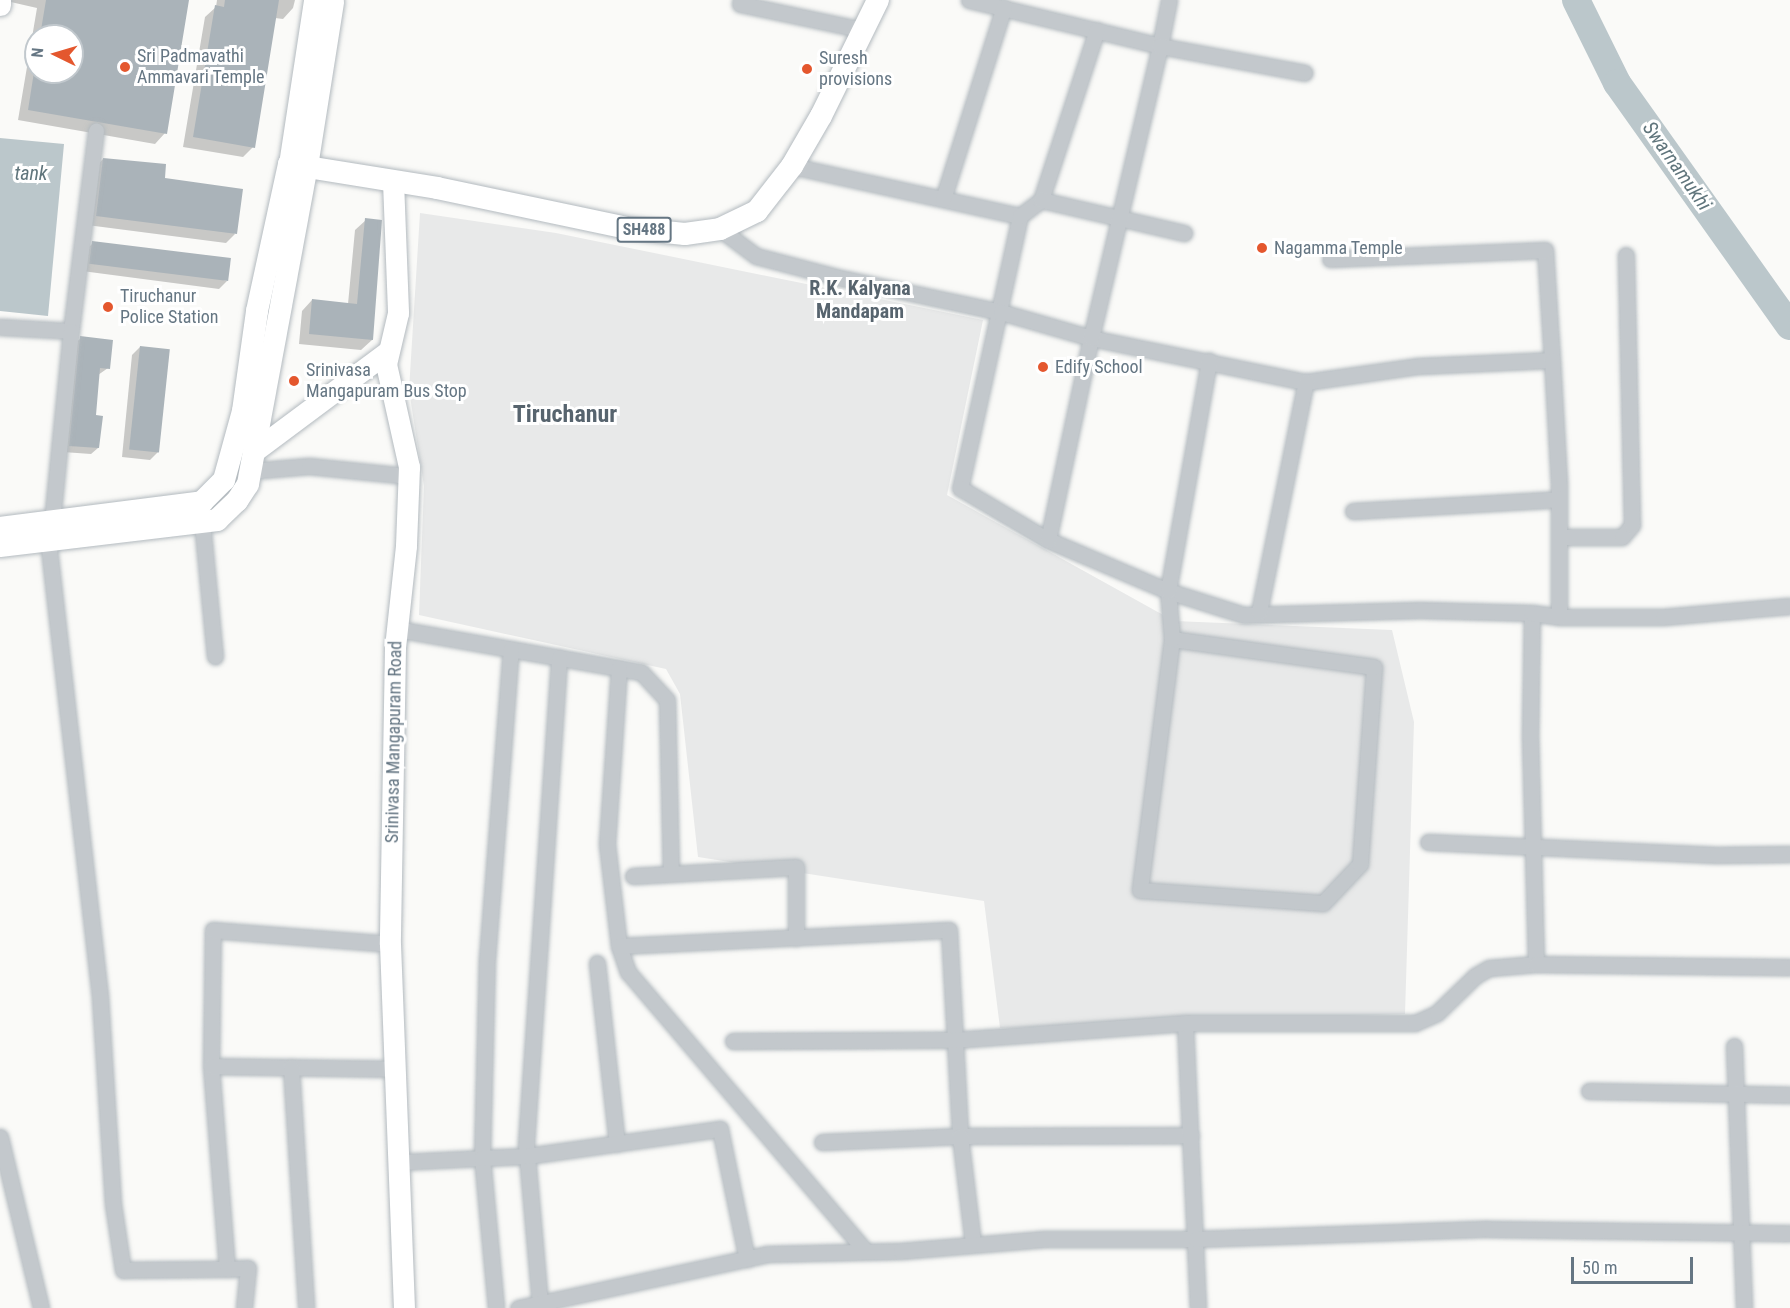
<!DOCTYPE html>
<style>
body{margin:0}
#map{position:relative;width:1790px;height:1308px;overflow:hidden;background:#fafaf8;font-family:"Roboto Condensed",sans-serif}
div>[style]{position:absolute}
.built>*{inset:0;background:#e8e9e9}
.water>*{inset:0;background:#bbc7cb}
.shadow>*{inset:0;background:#0003}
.river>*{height:28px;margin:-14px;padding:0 14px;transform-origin:14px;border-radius:14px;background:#bbc7cb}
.building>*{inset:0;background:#aab3b9;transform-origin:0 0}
.roads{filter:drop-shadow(0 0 2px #b3babf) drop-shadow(0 0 2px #b3babf)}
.street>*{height:15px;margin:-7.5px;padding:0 7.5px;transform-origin:7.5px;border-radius:7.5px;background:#c3c8cc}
.secondary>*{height:21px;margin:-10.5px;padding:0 10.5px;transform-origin:10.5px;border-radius:10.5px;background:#fff}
.primary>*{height:22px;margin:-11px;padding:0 11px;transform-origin:11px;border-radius:11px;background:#fff}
.dots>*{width:16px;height:16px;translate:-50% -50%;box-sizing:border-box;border:3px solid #fff;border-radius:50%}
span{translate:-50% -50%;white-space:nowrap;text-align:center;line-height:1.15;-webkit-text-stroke:6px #fff;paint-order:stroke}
.shield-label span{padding:2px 4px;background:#fff;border:2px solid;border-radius:4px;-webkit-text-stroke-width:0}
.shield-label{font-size:16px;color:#657683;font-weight:700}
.poi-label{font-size:18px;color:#657683}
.left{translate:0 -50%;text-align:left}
.street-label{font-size:18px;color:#657683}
.water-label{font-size:20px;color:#60757c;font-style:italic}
.neighbourhood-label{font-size:20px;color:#57646e;font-weight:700}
.district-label{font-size:24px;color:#57646e;font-weight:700}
.north{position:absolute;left:24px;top:24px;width:60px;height:60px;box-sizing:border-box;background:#fff;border:2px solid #c1c8cd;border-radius:50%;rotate:275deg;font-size:16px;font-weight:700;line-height:24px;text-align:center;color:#657683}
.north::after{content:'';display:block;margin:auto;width:21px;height:27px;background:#e4572e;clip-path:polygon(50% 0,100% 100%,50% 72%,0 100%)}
.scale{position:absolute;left:1571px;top:1257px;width:122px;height:27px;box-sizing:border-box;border:3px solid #657683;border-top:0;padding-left:8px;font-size:18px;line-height:21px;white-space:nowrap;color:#657683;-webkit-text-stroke:4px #fff;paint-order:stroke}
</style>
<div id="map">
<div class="built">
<div style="clip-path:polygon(420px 213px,556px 233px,983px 320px,947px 495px,1174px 621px,1392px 630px,1414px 722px,1405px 1014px,1000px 1028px,984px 901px,698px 857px,680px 694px,666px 669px,419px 615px,424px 486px,409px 390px)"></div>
</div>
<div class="water">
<div style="clip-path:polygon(0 138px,64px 144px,48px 316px,0 311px)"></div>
</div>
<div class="shadow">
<div style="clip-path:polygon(evenodd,2px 0,188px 0,165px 133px,155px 144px,18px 120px,37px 8px,2px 0,36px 36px,72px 36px,72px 72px,36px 72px,36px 36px)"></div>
<div style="clip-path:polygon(217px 0,295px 0,293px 8px,283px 19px,275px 18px,253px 147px,243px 157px,183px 147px,205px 17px,216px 7px)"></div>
<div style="clip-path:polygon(103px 159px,163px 180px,235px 234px,226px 243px,87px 225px,94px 169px)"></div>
<div style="clip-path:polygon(366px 220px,372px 340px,361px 350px,299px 344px,302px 311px,312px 300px,348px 304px,355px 230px)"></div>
<div style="clip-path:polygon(93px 243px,227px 281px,219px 289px,82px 271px,85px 251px)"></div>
<div style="clip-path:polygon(81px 338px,108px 368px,98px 375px,94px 417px,98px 448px,91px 454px,63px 452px,74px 344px)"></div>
<div style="clip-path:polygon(140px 347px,158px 452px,150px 460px,122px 457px,132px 355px)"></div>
</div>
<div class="river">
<div style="left:1576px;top:0;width:93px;rotate:63.7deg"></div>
<div style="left:1617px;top:83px;width:298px;rotate:54.6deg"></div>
</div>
<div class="building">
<div style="clip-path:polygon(46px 0,189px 0,167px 134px,28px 110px,34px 72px,72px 72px,72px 36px,40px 36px)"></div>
<div style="clip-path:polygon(225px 0,279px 0,255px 148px,193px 137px,215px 5px,224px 7px)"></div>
<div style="clip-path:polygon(103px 158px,166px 164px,165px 178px,243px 189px,237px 234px,96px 216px)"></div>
<div style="clip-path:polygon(365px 218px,382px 220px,373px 340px,309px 334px,312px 299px,357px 304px)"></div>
<div style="left:92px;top:241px;width:140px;height:23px;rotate:7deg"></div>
<div style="clip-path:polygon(80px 336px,113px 340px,110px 369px,100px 368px,96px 415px,103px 416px,99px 448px,69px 446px)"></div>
<div style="left:140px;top:346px;width:30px;height:104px;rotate:6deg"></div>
</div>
<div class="roads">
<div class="street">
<div style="left:741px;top:0;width:4px;rotate:104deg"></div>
<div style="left:740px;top:4px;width:126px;rotate:11.9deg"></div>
<div style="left:969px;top:0;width:196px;rotate:13.5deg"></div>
<div style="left:1160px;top:46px;width:47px;rotate:-78.9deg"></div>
<div style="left:792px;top:166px;width:233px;rotate:12.4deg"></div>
<div style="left:1020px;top:216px;width:279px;rotate:102.4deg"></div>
<div style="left:960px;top:488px;width:102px;rotate:30.6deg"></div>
<div style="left:1048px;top:540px;width:130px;rotate:23deg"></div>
<div style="left:1168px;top:591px;width:80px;rotate:17.5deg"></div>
<div style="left:1244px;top:615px;width:176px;rotate:-1.6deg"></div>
<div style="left:1420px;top:610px;width:112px;rotate:1.5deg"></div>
<div style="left:943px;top:199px;width:201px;rotate:-72.4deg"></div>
<div style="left:1041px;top:200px;width:179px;rotate:-71.8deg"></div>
<div style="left:1020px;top:216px;width:26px;rotate:-37deg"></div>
<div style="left:1041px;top:200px;width:147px;rotate:13deg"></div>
<div style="left:720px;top:229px;width:45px;rotate:36.9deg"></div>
<div style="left:756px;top:256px;width:83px;rotate:14.7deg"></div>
<div style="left:836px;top:277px;width:169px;rotate:12deg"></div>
<div style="left:1001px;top:312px;width:94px;rotate:16.1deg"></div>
<div style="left:1091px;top:338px;width:219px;rotate:11.6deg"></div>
<div style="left:1306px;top:382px;width:114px;rotate:-8.1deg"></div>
<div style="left:1419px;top:366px;width:133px;rotate:-2.6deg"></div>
<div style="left:1552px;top:360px;width:110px;rotate:-93.6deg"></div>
<div style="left:1545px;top:250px;width:215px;rotate:177.6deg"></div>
<div style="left:0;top:327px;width:71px;rotate:3.2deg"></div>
<div style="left:71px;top:331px;width:202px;rotate:-82.9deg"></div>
<div style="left:250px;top:471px;width:59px;rotate:-4.8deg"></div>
<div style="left:309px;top:466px;width:100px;rotate:5.8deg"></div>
<div style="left:1353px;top:511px;width:206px;rotate:-3.3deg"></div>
<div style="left:52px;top:521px;width:191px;rotate:-84.3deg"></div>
<div style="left:202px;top:522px;width:135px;rotate:84.5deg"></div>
<div style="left:1559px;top:537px;width:63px"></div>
<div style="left:1622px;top:537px;width:16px;rotate:-50deg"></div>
<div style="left:1632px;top:525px;width:270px;rotate:-91.3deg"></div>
<div style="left:48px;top:540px;width:460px;rotate:83.5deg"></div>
<div style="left:100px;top:997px;width:207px;rotate:86.4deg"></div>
<div style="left:113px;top:1204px;width:67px;rotate:81.4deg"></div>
<div style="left:123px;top:1270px;width:104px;rotate:-0.6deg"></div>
<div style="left:227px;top:1269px;width:204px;rotate:-94.5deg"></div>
<div style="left:211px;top:1066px;width:136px;rotate:-89.2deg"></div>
<div style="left:213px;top:930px;width:178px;rotate:4.5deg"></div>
<div style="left:1048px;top:540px;width:207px;rotate:-78deg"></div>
<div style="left:1091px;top:338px;width:300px;rotate:-76.7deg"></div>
<div style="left:1160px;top:46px;width:147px;rotate:10.5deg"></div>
<div style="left:1259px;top:612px;width:235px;rotate:-78.5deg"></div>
<div style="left:1559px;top:617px;width:104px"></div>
<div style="left:1663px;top:617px;width:127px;rotate:-5deg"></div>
<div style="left:397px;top:629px;width:248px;rotate:10deg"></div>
<div style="left:641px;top:672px;width:38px;rotate:47deg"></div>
<div style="left:667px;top:700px;width:174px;rotate:88.7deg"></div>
<div style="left:1172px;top:639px;width:253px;rotate:97.3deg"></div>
<div style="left:1140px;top:890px;width:183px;rotate:4.1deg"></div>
<div style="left:1323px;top:903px;width:54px;rotate:-46.5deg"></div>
<div style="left:1360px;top:864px;width:197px;rotate:-85.9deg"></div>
<div style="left:1374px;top:667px;width:204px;rotate:-172.1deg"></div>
<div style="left:1172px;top:639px;width:48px;rotate:-94.8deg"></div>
<div style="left:1168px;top:591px;width:234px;rotate:-79.9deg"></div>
<div style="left:619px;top:668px;width:176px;rotate:93.9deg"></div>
<div style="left:607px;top:844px;width:103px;rotate:83.3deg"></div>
<div style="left:619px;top:946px;width:28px;rotate:71deg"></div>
<div style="left:628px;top:972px;width:364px;rotate:49.6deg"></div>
<div style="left:1428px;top:842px;width:289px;rotate:2.6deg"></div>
<div style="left:1717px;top:855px;width:73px;rotate:-0.8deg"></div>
<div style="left:633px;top:876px;width:163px;rotate:-3.2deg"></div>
<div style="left:796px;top:867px;width:71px;rotate:90deg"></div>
<div style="left:619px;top:946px;width:330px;rotate:-2.8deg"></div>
<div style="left:949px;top:930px;width:206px;rotate:86.9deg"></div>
<div style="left:960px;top:1136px;width:231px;rotate:-0.2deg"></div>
<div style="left:597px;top:963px;width:182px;rotate:83.7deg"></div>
<div style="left:1536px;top:964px;width:227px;rotate:-91.5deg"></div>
<div style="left:1530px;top:737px;width:124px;rotate:-89.1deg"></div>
<div style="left:1532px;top:613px;width:27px;rotate:8deg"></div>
<div style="left:1559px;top:617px;width:133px;rotate:-90deg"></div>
<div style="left:1559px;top:484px;width:124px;rotate:-93.2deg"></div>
<div style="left:1185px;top:1023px;width:285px;rotate:87.4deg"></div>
<div style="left:733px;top:1041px;width:221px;rotate:-0.3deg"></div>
<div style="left:954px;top:1040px;width:232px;rotate:-4.2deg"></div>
<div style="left:1185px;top:1023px;width:230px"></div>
<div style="left:1415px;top:1023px;width:24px;rotate:-24deg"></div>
<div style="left:1437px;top:1013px;width:53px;rotate:-44.2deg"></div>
<div style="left:1475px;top:976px;width:16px;rotate:-30deg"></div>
<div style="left:1489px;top:968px;width:47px;rotate:-4.9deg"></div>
<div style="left:1536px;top:964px;width:254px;rotate:0.7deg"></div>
<div style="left:1734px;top:1046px;width:262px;rotate:87.8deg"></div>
<div style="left:211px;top:1066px;width:186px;rotate:0.9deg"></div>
<div style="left:291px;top:1067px;width:241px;rotate:86.4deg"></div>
<div style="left:1589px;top:1091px;width:201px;rotate:1.1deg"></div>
<div style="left:0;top:1137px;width:176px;rotate:76.5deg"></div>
<div style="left:822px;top:1142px;width:138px;rotate:-2.5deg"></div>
<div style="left:960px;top:1136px;width:108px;rotate:83.1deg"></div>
<div style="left:400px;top:1162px;width:82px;rotate:-2.8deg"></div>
<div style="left:482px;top:1158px;width:199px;rotate:-88.6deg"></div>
<div style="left:487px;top:959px;width:311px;rotate:-85.6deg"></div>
<div style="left:227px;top:1269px;width:21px;rotate:-3deg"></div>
<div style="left:248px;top:1268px;width:40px;rotate:95.7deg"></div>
<div style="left:540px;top:1304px;width:161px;rotate:-95deg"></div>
<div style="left:526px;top:1144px;width:488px;rotate:-86.1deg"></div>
<div style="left:496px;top:1308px;width:151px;rotate:-95.3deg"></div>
<div style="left:482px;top:1158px;width:45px;rotate:-2.5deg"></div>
<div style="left:527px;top:1156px;width:195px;rotate:-8deg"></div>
<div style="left:720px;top:1129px;width:133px;rotate:78.3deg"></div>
<div style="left:518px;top:1308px;width:255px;rotate:-12.2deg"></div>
<div style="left:767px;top:1254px;width:134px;rotate:-1.3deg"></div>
<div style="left:901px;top:1251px;width:144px;rotate:-4.8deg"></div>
<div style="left:1044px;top:1239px;width:152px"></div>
<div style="left:1196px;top:1239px;width:292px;rotate:-2deg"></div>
<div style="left:1488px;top:1229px;width:302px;rotate:0.8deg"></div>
</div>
<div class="secondary">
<div style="left:0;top:5px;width:5px;rotate:-90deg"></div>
<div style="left:289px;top:164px;width:166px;rotate:-81.3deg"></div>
<div style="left:307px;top:166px;width:167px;rotate:-81deg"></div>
<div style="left:393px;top:181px;width:132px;rotate:87.8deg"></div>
<div style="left:398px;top:313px;width:52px;rotate:103.2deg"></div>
<div style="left:386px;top:364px;width:106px;rotate:77.4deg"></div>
<div style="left:409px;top:467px;width:79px;rotate:92.2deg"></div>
<div style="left:406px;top:546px;width:103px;rotate:96.2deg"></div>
<div style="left:395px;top:648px;width:296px;rotate:91deg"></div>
<div style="left:390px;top:944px;width:364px;rotate:87.8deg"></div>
<div style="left:253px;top:452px;width:167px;rotate:-36.7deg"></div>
</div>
<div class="primary">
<div style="left:0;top:528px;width:204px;rotate:-7.3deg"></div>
<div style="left:202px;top:502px;width:31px;rotate:-45deg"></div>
<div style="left:224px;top:480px;width:72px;rotate:-74.6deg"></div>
<div style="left:243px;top:411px;width:101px;rotate:-82deg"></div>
<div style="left:257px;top:311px;width:150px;rotate:-77.7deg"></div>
<div style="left:289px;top:164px;width:150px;rotate:9.2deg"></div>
<div style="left:437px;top:188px;width:193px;rotate:11.9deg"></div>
<div style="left:626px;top:228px;width:59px;rotate:5.8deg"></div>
<div style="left:685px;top:234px;width:35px;rotate:-8deg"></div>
<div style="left:720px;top:229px;width:41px;rotate:-25.9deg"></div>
<div style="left:757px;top:211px;width:57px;rotate:-52.1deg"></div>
<div style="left:792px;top:166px;width:58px;rotate:-59.9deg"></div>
<div style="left:821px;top:116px;width:129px;rotate:-63.8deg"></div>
<div style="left:0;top:546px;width:219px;rotate:-6.8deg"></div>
<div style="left:217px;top:520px;width:28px;rotate:-44deg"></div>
<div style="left:237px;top:501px;width:20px;rotate:-57deg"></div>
<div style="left:248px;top:484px;width:323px;rotate:-79.5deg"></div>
</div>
</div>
<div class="dots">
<div style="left:125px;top:67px;background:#e4572e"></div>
<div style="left:807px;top:69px;background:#e4572e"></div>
<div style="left:1262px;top:248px;background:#e4572e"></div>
<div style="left:108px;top:307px;background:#e4572e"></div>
<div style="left:1043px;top:367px;background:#e4572e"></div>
<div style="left:294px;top:381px;background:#e4572e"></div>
</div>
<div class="shield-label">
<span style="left:644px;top:230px">SH488</span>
</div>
<div class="poi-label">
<span class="left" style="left:137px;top:67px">Sri Padmavathi<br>Ammavari Temple</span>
<span class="left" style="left:819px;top:69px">Suresh<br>provisions</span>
<span class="left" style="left:1274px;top:248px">Nagamma Temple</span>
<span class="left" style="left:120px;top:307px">Tiruchanur<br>Police Station</span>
<span class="left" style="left:1055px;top:367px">Edify School</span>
<span class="left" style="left:306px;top:381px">Srinivasa<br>Mangapuram Bus Stop</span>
</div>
<div class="street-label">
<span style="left:394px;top:742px;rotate:-89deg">Srinivasa Mangapuram Road</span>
</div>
<div class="water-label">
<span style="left:1677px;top:166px;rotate:55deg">Swarnamukhi</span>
<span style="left:31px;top:173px">tank</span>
</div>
<div class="neighbourhood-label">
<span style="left:860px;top:300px">R.K. Kalyana<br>Mandapam</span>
</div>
<div class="district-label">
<span style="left:565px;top:415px">Tiruchanur</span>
</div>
<div class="north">N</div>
<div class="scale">50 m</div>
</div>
